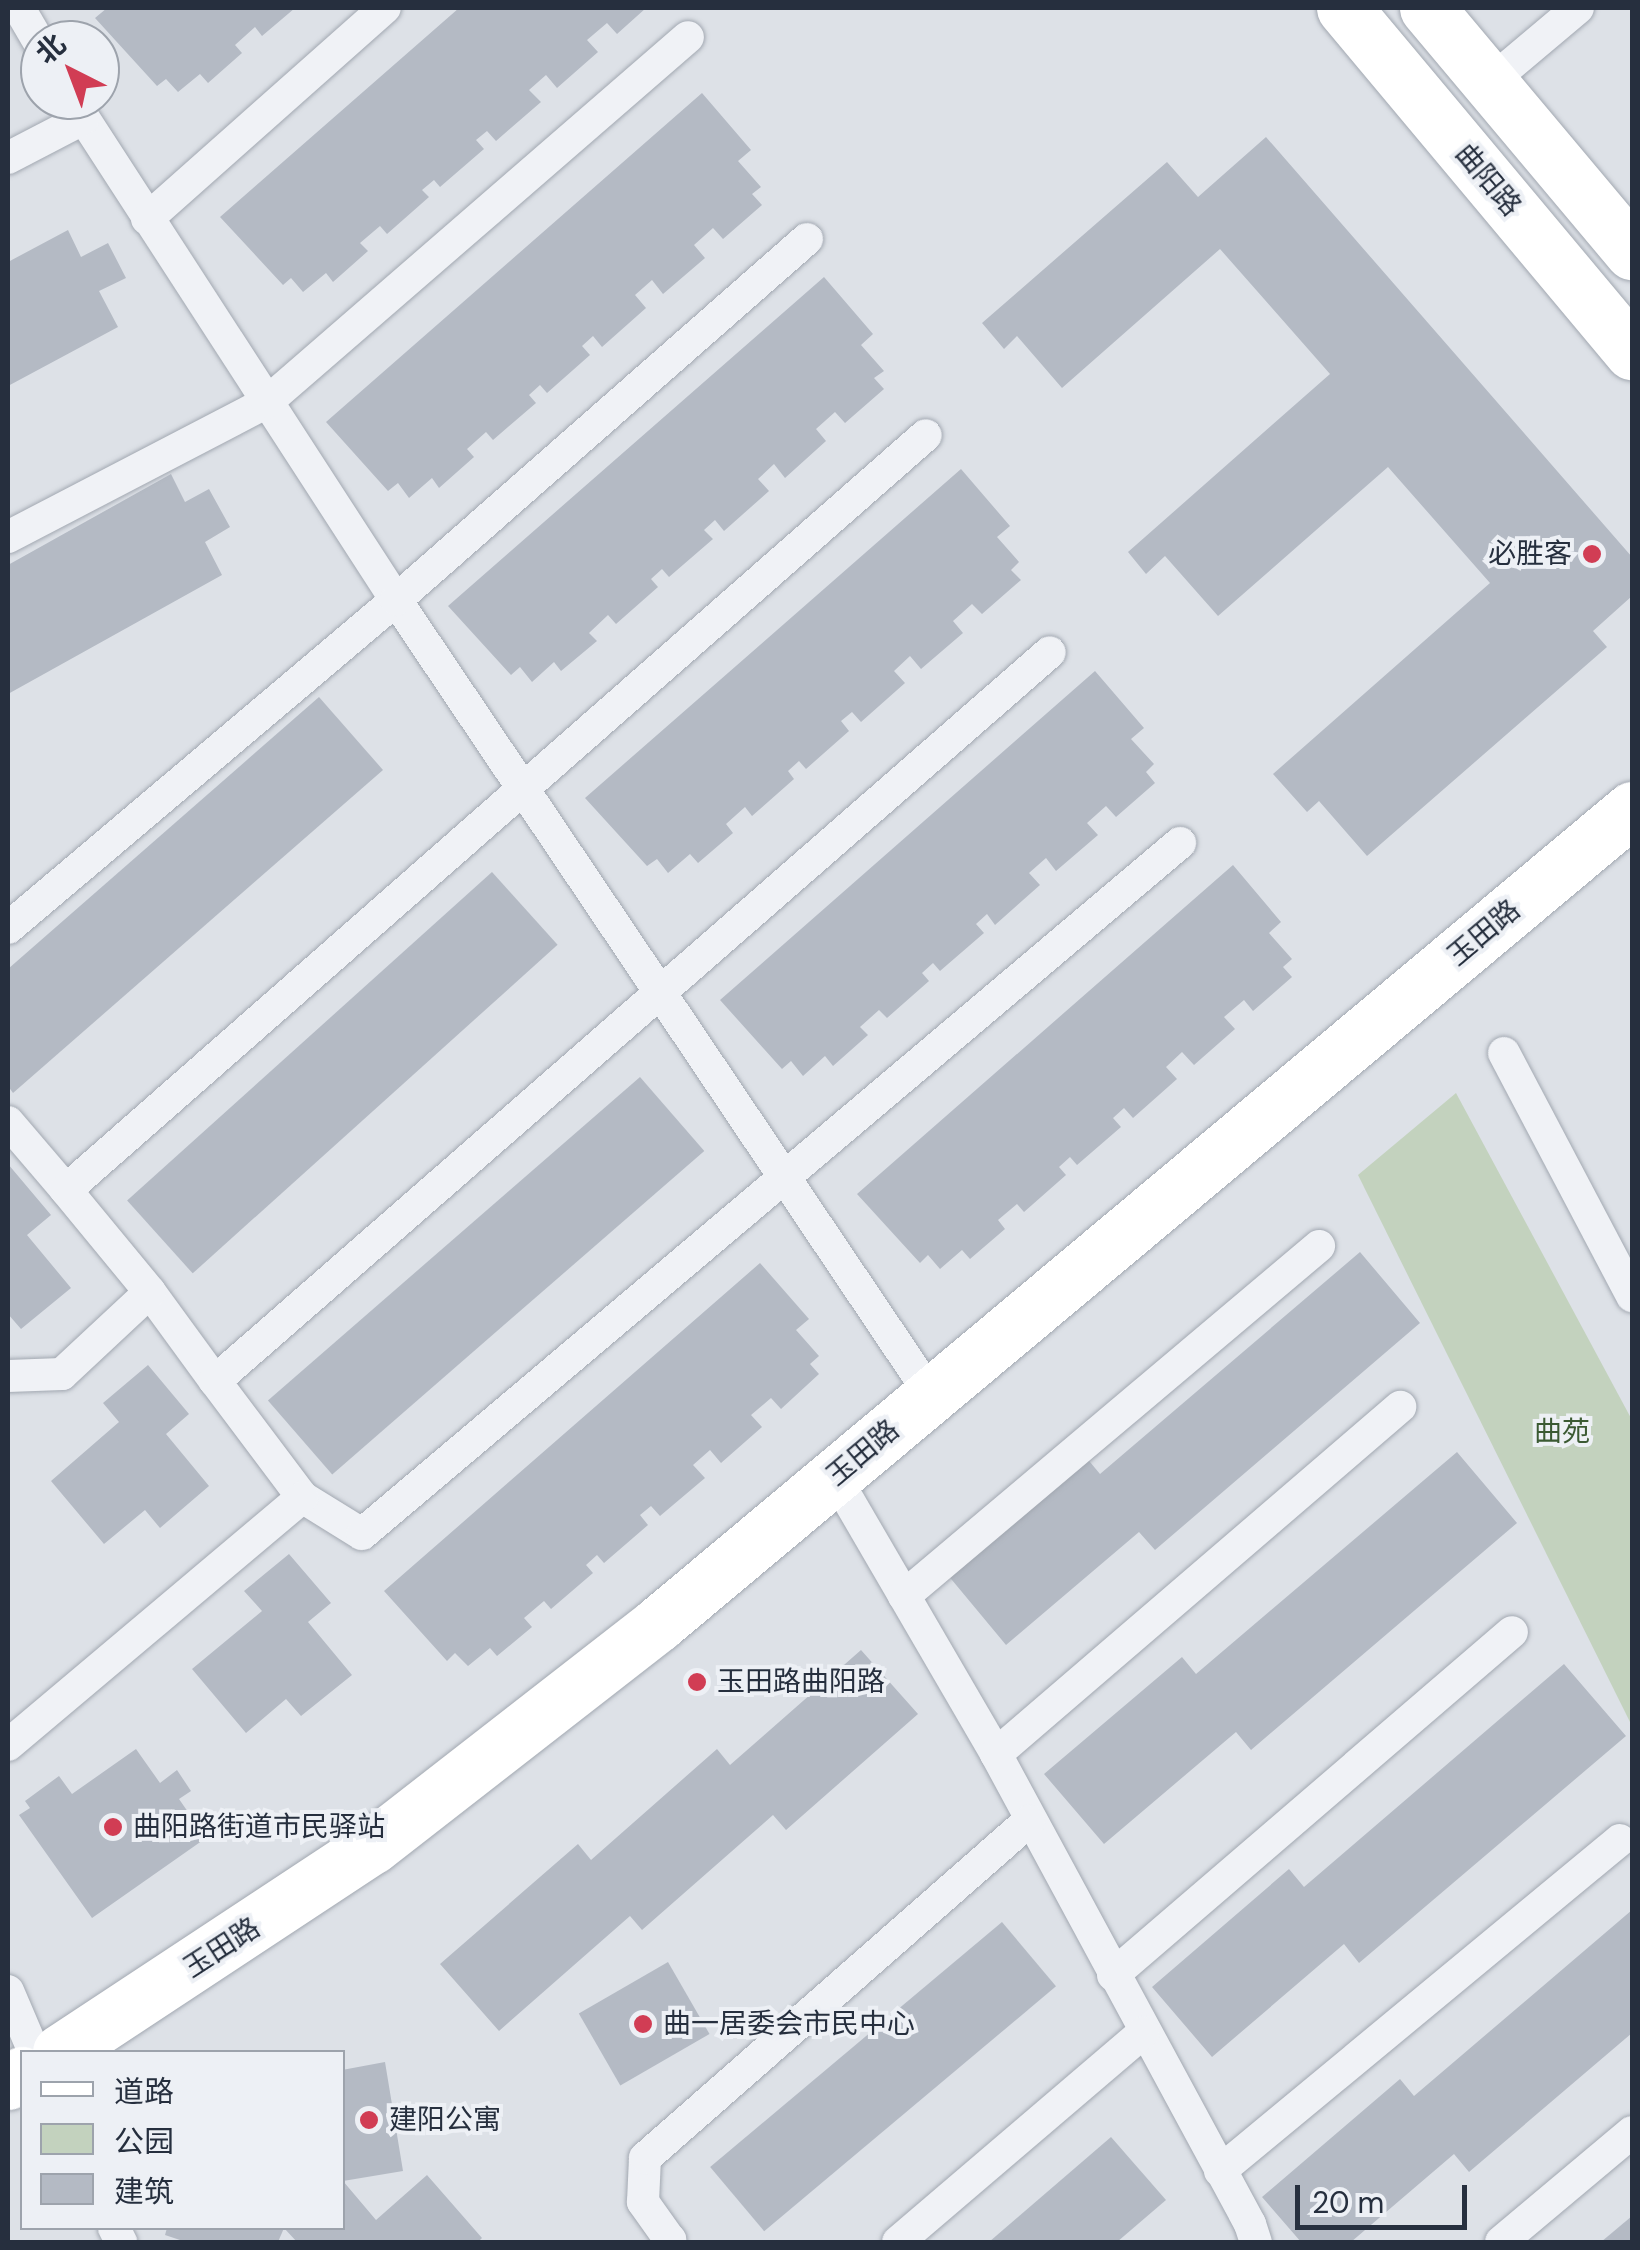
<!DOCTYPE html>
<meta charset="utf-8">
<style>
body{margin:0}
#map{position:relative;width:1640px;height:2250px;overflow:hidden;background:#dde1e7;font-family:"DM Sans","Noto Sans SC",sans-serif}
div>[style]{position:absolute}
.green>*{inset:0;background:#c3d2be}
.building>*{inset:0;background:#b4bac4;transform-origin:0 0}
.roads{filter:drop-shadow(0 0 2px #a2a8b1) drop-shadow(0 0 2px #a2a8b1)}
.lane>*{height:32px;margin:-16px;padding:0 16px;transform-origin:16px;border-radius:16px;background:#f0f2f6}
.secondary>*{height:55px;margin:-27.5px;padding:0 27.5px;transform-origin:27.5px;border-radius:27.5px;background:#fff}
.primary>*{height:55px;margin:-27.5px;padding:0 27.5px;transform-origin:27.5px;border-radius:27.5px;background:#fff}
.dots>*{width:28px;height:28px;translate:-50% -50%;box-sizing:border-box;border:5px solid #edf0f5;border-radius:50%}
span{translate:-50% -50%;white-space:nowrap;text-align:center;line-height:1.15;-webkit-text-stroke:8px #edf0f5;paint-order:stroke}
.street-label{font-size:28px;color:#262f3e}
.poi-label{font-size:28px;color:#262f3e}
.right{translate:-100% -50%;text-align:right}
.left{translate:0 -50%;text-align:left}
.park-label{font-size:28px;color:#3b5a33}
.frame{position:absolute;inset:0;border:10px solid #262f3e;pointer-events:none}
.legend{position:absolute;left:20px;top:2050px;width:325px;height:180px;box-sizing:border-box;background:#edf0f5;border:2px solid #9da3ac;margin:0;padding:12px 18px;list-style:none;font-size:30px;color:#262f3e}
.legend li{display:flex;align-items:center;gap:20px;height:50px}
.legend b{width:50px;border:2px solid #9da3ac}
.north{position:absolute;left:20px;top:20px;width:100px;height:100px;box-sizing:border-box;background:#edf0f5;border:2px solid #9da3ac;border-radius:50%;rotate:318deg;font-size:28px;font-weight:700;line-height:40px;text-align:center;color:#262f3e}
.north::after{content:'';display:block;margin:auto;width:35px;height:45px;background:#d13d54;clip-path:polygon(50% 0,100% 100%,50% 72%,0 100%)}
.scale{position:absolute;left:1295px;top:2185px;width:172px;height:45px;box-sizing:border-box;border:5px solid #262f3e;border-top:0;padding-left:12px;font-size:30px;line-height:35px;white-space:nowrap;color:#262f3e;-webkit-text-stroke:8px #edf0f5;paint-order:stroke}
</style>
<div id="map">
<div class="green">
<div style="clip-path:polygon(1456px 1093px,1632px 1420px,1632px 1726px,1358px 1175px)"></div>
</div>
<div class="building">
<div style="clip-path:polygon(107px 8px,295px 8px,262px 36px,255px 27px,235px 45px,242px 53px,208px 83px,200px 74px,178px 92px,166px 79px,157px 86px,95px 18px)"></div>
<div style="clip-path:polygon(459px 8px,646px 8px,617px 34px,607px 23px,587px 40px,598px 52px,557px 88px,546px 75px,529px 90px,541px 102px,496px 141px,487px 131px,476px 140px,484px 149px,440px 187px,434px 180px,422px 190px,429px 197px,387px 234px,380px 226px,360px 243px,368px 251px,333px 282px,326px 273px,303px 292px,291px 278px,283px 285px,220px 217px)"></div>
<div style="clip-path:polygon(702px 93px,751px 150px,738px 161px,761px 187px,752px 194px,762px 205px,723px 239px,713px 228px,694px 245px,705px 258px,663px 294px,652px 280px,635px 295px,646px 308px,602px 347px,593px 336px,582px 346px,590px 355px,547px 393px,540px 385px,529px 395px,536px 403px,493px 440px,486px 432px,467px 449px,474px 457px,439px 488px,432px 478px,409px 498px,398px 483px,388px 491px,326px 422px)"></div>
<div style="clip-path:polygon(1266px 137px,1632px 557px,1632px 596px,1593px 631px,1607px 647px,1367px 856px,1319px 801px,1307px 812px,1273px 774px,1490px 583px,1388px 467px,1218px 616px,1165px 556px,1146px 574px,1128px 552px,1330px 374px,1220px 249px,1062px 388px,1017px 336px,1004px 349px,982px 323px,1167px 162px,1198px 197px)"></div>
<div style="clip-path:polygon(68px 230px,81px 257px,108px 243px,126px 278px,99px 291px,118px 327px,8px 386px,8px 262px)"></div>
<div style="clip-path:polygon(824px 277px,873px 334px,861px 345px,884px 371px,874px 378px,884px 389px,845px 423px,835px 412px,816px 429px,826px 441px,785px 478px,774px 464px,758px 479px,769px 491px,724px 531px,715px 520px,704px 530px,713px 539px,669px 577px,662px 569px,651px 579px,658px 587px,616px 624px,608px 615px,589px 633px,597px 641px,561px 671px,554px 662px,532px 682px,520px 667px,511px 675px,448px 606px)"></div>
<div style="clip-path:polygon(961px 469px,1010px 526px,997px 537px,1019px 562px,1011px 570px,1021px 580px,982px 614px,972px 604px,953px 621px,963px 633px,921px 669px,910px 656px,894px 671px,905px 683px,861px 722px,852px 712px,841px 721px,849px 731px,806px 769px,799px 761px,788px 771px,794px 779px,752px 816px,745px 807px,726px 824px,733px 833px,698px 863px,690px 854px,668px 873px,657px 859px,647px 866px,585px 798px)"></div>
<div style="clip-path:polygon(171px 474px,185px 502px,209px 489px,230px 527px,205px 542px,222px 575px,8px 694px,8px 565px)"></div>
<div style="clip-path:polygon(1095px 671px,1144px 728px,1131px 739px,1154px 764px,1146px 772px,1155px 783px,1116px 817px,1106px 806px,1087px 823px,1098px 835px,1056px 871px,1046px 858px,1029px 873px,1040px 885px,995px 925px,987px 914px,976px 924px,984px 933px,940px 971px,933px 963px,922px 973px,929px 981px,887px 1018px,879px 1010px,860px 1027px,868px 1035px,833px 1066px,825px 1056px,803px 1076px,791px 1061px,782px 1069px,720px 1000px)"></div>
<div style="clip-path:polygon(319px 697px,383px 770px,13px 1093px,8px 1086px,8px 969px)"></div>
<div style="clip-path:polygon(1233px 865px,1281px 922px,1269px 933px,1292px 959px,1283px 967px,1292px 977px,1253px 1011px,1244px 1000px,1224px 1017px,1235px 1029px,1194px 1065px,1182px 1052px,1166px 1067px,1177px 1079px,1133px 1118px,1124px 1108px,1113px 1118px,1121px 1127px,1077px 1165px,1070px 1157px,1059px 1167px,1066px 1175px,1024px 1212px,1017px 1204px,998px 1220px,1005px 1229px,970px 1259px,962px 1250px,940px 1269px,928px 1255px,920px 1263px,857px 1194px)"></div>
<div style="left:492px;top:872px;width:98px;height:491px;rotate:48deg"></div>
<div style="left:640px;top:1077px;width:98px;height:493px;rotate:49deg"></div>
<div style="clip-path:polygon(8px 1164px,51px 1215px,27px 1235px,71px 1288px,21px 1329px,8px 1314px)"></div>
<div style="clip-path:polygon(1360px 1252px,1420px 1323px,1155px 1550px,1139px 1532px,1006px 1645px,947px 1574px,1085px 1456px,1100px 1474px)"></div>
<div style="clip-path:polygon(760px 1263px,809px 1319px,796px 1330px,819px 1356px,810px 1364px,819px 1374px,781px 1409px,771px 1398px,751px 1415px,762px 1427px,721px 1463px,710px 1450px,693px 1465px,705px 1478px,660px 1516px,651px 1506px,640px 1515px,648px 1525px,604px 1563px,597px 1555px,586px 1565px,593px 1573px,551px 1609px,544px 1601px,524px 1618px,532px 1627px,497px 1656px,490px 1648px,468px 1666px,455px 1653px,447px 1661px,384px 1591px)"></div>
<div style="clip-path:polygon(148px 1365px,189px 1414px,166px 1434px,209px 1486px,160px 1528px,145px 1510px,104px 1544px,51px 1481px,119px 1422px,103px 1403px)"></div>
<div style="clip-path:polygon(1457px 1452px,1517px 1523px,1251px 1750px,1236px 1732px,1104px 1844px,1044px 1774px,1182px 1657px,1196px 1674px)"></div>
<div style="clip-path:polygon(289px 1554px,331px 1603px,308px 1622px,352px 1675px,301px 1716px,286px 1699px,246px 1733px,192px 1669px,262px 1611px,244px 1591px)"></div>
<div style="clip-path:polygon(861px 1650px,918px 1714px,786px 1830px,773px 1815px,642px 1930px,630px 1916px,499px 2031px,440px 1964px,578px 1844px,591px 1860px,717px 1749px,730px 1765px)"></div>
<div style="clip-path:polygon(1564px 1664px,1626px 1736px,1359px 1963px,1344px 1944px,1212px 2057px,1152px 1987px,1289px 1869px,1304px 1887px)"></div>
<div style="clip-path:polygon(136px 1749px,160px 1783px,177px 1770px,191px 1791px,179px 1799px,206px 1838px,92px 1918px,19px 1815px,30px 1808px,25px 1801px,59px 1776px,72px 1794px)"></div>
<div style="clip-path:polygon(1632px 1910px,1632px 2033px,1469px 2172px,1454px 2154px,1351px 2242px,1301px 2242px,1262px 2197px,1400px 2079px,1414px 2096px)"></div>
<div style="left:1002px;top:1922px;width:84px;height:381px;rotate:50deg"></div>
<div style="left:668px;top:1962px;width:83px;height:103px;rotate:60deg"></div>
<div style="clip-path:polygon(385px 2062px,403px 2171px,343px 2181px,376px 2220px,427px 2175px,482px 2238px,478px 2242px,297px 2242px,284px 2228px,342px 2228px,342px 2070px)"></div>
<div style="clip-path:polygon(1111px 2137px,1166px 2200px,1117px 2242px,989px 2242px)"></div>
<div style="clip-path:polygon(1632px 2216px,1632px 2242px,1601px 2242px)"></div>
<div style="clip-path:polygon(167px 2228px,284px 2228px,278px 2242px,186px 2242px,165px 2235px)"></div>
</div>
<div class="roads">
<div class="lane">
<div style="left:19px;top:8px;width:42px;rotate:59.7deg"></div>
<div style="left:1490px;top:82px;width:115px;rotate:-40.1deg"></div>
<div style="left:72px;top:100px;width:596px;rotate:57.06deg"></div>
<div style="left:396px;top:600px;width:958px;rotate:56.06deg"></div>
<div style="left:8px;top:158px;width:85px;rotate:-27.5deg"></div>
<div style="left:147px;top:219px;width:318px;rotate:-41.6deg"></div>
<div style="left:8px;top:537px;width:292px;rotate:-27.5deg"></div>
<div style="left:267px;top:402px;width:557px;rotate:-40.92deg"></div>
<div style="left:8px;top:928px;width:508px;rotate:-40.21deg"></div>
<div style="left:396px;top:600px;width:547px;rotate:-41.29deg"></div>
<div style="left:1504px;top:1053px;width:275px;rotate:62.2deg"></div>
<div style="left:8px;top:1122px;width:89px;rotate:49.5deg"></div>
<div style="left:66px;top:1190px;width:1144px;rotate:-41.28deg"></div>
<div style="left:150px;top:1292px;width:110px;rotate:53.9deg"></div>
<div style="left:215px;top:1381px;width:1108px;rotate:-41.12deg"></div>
<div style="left:8px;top:1376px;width:54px;rotate:-2.1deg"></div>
<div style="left:62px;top:1374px;width:120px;rotate:-43deg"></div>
<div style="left:150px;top:1292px;width:132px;rotate:-129.5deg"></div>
<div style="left:215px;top:1381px;width:145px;rotate:53.1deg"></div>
<div style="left:302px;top:1497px;width:70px;rotate:31.7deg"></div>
<div style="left:362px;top:1534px;width:1071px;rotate:-40.19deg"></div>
<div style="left:835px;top:1477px;width:320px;rotate:59.8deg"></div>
<div style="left:996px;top:1754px;width:534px;rotate:61.61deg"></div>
<div style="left:1250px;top:2224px;width:19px;rotate:72deg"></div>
<div style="left:904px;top:1596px;width:543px;rotate:-40.14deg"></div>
<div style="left:8px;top:1745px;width:385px;rotate:-40.1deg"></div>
<div style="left:996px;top:1754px;width:533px;rotate:-40.66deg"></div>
<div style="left:1113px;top:1975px;width:526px;rotate:-40.68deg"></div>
<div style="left:8px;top:1991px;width:66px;rotate:66.9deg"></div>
<div style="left:1220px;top:2171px;width:519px;rotate:-39.61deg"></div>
<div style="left:114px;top:2228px;width:16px;rotate:63deg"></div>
<div style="left:667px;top:2242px;width:4px;rotate:-34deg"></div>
<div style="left:670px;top:2240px;width:47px;rotate:-125.4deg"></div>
<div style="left:643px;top:2202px;width:44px;rotate:-87.4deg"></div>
<div style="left:645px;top:2158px;width:511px;rotate:-41.27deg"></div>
<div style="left:898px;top:2242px;width:323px;rotate:-40.5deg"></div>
<div style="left:1501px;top:2242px;width:171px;rotate:-40deg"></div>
</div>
<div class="secondary">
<div style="left:60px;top:2052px;width:375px;rotate:-33.4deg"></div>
<div style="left:373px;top:1846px;width:361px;rotate:-37.9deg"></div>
<div style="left:658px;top:1624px;width:1270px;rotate:-39.92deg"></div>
<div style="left:8px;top:2082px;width:16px;rotate:-30deg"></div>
</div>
<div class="primary">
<div style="left:1344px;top:8px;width:449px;rotate:50.1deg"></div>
<div style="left:1427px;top:8px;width:319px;rotate:50deg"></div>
</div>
</div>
<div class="dots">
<div style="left:1592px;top:554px;background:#d13d54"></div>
<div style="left:697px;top:1682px;background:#d13d54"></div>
<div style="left:113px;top:1827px;background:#d13d54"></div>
<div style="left:643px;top:2024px;background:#d13d54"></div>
<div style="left:369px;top:2120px;background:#d13d54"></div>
</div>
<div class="street-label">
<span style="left:1488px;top:180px;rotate:50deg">曲阳路</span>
<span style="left:1484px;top:933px;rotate:-40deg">玉田路</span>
<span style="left:863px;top:1453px;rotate:-40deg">玉田路</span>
<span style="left:222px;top:1948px;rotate:-33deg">玉田路</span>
</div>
<div class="poi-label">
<span class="right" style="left:1572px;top:554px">必胜客</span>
<span class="left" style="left:717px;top:1682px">玉田路曲阳路</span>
<span class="left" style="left:133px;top:1827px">曲阳路街道市民驿站</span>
<span class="left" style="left:663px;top:2024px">曲一居委会市民中心</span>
<span class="left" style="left:389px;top:2120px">建阳公寓</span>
</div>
<div class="park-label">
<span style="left:1562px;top:1432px">曲苑</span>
</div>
<div class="frame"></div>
<ul class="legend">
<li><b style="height:12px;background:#fff"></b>道路</li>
<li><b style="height:28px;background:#c3d2be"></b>公园</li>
<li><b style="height:28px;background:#b4bac4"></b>建筑</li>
</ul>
<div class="north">北</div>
<div class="scale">20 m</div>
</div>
